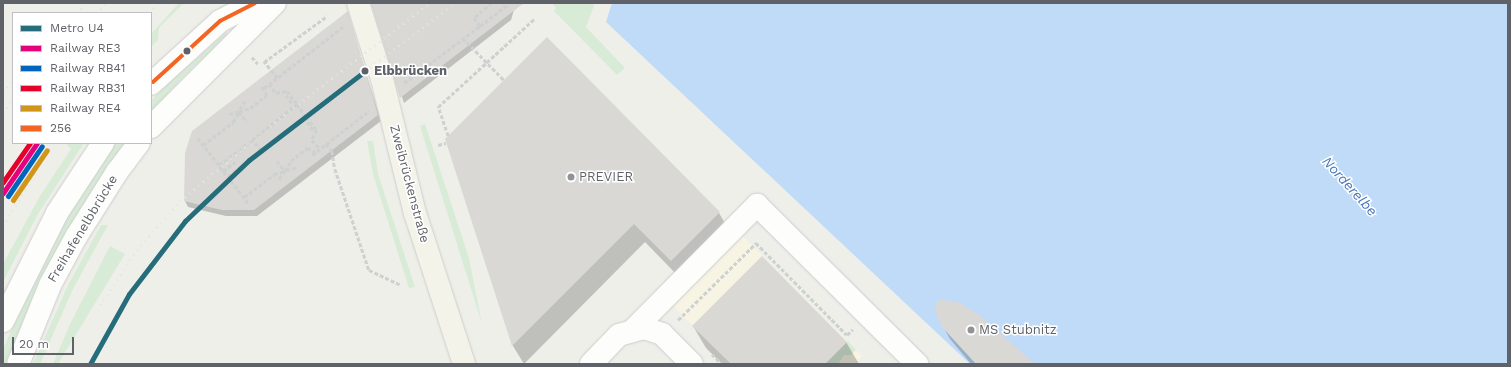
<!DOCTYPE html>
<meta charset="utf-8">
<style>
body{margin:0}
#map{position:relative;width:1511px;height:367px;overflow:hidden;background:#efefea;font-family:"Work Sans",sans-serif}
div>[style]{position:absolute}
.commercial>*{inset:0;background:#f7f4e4}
.green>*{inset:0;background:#d8ebd7}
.water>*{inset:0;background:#bfdbf8}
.shadow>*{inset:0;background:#0003}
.building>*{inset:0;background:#d9d8d5}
.path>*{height:2.5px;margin-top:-1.25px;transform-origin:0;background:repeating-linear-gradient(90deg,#cdd1cf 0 4px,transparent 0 6px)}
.roads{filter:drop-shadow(0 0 1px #cccdcc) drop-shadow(0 0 1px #cccdcc)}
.minor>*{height:22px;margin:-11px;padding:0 11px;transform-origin:11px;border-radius:11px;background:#fdfdfc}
.major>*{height:22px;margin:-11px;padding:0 11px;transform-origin:11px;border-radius:11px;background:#f4f3e9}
.rail>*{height:3px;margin-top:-1.5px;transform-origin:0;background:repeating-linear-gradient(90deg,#e5e5e4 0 1px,transparent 0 6px)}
.path-bridge>*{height:2.5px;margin-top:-1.25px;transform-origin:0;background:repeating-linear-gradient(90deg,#cdd1cf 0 4px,transparent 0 6px)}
.bus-1>*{height:4px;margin:-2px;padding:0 2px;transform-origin:2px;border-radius:2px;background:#f26522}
.rail-1>*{height:5px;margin:-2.5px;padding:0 2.5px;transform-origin:2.5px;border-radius:2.5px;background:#e5007d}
.rail-2>*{height:5px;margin:-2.5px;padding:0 2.5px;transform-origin:2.5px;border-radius:2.5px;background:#0065bd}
.rail-3>*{height:5px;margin:-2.5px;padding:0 2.5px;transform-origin:2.5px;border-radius:2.5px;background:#e4002b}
.rail-4>*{height:5px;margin:-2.5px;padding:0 2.5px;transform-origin:2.5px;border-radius:2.5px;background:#d1951a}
.metro-1>*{height:5px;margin:-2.5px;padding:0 2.5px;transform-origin:2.5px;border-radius:2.5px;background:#256d7b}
.dots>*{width:11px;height:11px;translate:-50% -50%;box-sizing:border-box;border:2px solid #fff;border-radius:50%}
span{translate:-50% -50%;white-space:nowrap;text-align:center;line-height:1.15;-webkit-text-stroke:3px #fff;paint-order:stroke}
.stop-label{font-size:13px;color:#5f6268;font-weight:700}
.left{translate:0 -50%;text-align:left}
.poi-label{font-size:13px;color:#5f6268}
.street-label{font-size:13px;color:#5f6268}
.water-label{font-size:14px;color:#4977ba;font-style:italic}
.frame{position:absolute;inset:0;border:4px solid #5f6268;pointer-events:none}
.legend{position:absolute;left:12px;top:12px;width:140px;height:132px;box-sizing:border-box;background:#fff;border:1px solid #bfc0c3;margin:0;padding:5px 7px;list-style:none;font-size:12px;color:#5f6268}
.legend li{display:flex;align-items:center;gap:8px;height:20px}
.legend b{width:20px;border:1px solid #bfc0c3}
.scale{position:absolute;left:12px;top:337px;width:62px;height:18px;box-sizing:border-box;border:2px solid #5f6268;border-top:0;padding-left:5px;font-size:12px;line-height:14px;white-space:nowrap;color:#5f6268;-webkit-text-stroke:3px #fff;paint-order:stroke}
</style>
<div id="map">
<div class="commercial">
<div style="clip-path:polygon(742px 235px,862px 356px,854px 364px,731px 364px,671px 304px)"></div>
</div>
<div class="green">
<div style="clip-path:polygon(179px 3px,184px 3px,159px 28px,158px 40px,151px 47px,151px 34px)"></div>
<div style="clip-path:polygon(552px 3px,595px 3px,586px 27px,625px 68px,617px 75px,554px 11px,556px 8px)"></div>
<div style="clip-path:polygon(226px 32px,228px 35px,182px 78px,151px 112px,151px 101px,157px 94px)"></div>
<div style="clip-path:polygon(425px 124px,469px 258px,482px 324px,420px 126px)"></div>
<div style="clip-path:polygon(367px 141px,373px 141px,378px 174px,415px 287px,409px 288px,373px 174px)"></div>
<div style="clip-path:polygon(68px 143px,84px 143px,38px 214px,3px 282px,3px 264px,40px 196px,71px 149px,67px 145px)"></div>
<div style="clip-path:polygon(116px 143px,125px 143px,58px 250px,27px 312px,6px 364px,3px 364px,3px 350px,7px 340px,50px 247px,76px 202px)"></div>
<div style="clip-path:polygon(101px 225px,108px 225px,73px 289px,40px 364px,33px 364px,68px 285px)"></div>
<div style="clip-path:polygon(110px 246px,125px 254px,58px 364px,53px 364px,70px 324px)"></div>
<div style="clip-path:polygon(848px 341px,856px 350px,851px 355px,844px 355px,838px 364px,825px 364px)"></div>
</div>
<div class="water">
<div style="clip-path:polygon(612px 3px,1508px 3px,1508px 364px,970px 364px,606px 22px)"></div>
</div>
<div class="shadow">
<div style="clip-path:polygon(371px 3px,516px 3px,511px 20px,404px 103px)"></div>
<div style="clip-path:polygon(347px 13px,381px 121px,257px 216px,226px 216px,188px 207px,185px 201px)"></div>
<div style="clip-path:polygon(547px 39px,719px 213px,730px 232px,682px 280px,645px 242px,524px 364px,513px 346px,446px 139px)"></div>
<div style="clip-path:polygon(939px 319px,1033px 364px,971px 364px,950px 339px)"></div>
<div style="clip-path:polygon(693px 326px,846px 342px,859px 364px,722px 364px,706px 348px)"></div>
</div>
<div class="building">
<div style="clip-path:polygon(371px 3px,524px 3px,400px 98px)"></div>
<div style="clip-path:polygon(348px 11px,378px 115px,254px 210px,222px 210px,184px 201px,185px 153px,192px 131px)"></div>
<div style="clip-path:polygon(547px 37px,720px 212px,671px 261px,634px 224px,512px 346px,445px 139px)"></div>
<div style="clip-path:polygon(762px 256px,847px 342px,825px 364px,731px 364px,692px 326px)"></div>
<div style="clip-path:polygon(941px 300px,958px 302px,978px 314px,1035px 364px,976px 364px,942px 327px,935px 310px,937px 301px)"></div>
</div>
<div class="path">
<div style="left:492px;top:3px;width:23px;rotate:140deg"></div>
<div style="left:474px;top:18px;width:10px;rotate:53deg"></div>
<div style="left:480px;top:26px;width:37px;rotate:-38deg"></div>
<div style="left:463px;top:38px;width:59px;rotate:45.7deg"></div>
<div style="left:252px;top:57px;width:9px;rotate:49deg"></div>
<div style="left:277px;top:78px;width:21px;rotate:-129deg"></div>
<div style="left:264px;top:62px;width:78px;rotate:-36.1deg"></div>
<div style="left:404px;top:83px;width:95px;rotate:-36.9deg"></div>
<div style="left:269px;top:84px;width:11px;rotate:52deg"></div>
<div style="left:276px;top:93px;width:11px;rotate:-10deg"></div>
<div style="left:264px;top:88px;width:101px;rotate:-37.8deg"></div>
<div style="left:286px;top:95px;width:10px;rotate:53deg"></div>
<div style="left:245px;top:101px;width:13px;rotate:119deg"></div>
<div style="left:239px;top:112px;width:12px;rotate:-20deg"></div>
<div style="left:250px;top:108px;width:20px;rotate:-37deg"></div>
<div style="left:266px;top:96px;width:8px;rotate:-104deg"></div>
<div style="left:264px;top:88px;width:3px;rotate:162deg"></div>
<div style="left:239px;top:112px;width:13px;rotate:51deg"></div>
<div style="left:306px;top:117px;width:17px;rotate:50deg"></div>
<div style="left:307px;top:122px;width:10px;rotate:53deg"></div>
<div style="left:317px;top:130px;width:11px;rotate:117deg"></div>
<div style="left:312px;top:140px;width:12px;rotate:48deg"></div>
<div style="left:448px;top:136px;width:31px;rotate:-109deg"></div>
<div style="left:438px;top:107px;width:130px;rotate:-42.5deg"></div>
<div style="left:326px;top:144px;width:9px;rotate:49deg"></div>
<div style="left:332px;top:151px;width:18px;rotate:81deg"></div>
<div style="left:335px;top:169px;width:107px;rotate:71.4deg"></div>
<div style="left:369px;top:270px;width:35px;rotate:25deg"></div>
<div style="left:203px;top:145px;width:38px;rotate:-37deg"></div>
<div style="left:233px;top:122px;width:12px;rotate:-59deg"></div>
<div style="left:239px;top:112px;width:11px;rotate:165deg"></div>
<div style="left:438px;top:145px;width:8px;rotate:-14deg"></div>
<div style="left:312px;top:155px;width:72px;rotate:-37.7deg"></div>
<div style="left:277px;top:161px;width:13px;rotate:51deg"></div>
<div style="left:219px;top:165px;width:41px;rotate:-37.1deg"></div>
<div style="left:296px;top:168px;width:11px;rotate:165deg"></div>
<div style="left:285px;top:171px;width:12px;rotate:-59deg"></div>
<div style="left:291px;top:161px;width:21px;rotate:-39deg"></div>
<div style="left:307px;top:148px;width:10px;rotate:24deg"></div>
<div style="left:223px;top:171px;width:15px;rotate:-37deg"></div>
<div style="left:228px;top:176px;width:41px;rotate:-37.1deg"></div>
<div style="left:244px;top:197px;width:38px;rotate:-37deg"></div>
<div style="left:274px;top:174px;width:11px;rotate:-15deg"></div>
<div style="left:285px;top:171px;width:11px;rotate:124deg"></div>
<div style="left:678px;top:320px;width:110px;rotate:-44.6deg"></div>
<div style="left:756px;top:243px;width:129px;rotate:45.3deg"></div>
<div style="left:847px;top:335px;width:8px;rotate:-45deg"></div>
<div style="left:712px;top:354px;width:14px;rotate:45deg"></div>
</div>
<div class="roads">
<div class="minor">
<div style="left:151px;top:84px;width:93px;rotate:-42.4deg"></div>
<div style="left:220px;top:21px;width:39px;rotate:-27deg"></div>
<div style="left:151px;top:127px;width:175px;rotate:-45deg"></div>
<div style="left:3px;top:321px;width:121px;rotate:-63.4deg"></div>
<div style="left:57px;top:213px;width:84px;rotate:-56.7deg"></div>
<div style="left:634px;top:329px;width:175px;rotate:-45.2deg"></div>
<div style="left:757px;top:205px;width:226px;rotate:44.8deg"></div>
<div style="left:18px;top:364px;width:85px;rotate:-67.9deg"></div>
<div style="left:50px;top:285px;width:55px;rotate:-61.6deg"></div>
<div style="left:76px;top:237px;width:77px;rotate:-57.8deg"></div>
<div style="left:117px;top:172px;width:36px;rotate:-53deg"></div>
<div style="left:591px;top:364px;width:40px;rotate:-46deg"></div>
<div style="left:619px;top:335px;width:26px;rotate:-16deg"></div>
<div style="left:644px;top:328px;width:19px;rotate:18deg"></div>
<div style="left:662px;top:334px;width:42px;rotate:45deg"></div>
</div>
<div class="major">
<div style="left:358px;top:3px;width:80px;rotate:72.5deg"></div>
<div style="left:382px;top:79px;width:138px;rotate:76.2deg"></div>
<div style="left:415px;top:213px;width:159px;rotate:72deg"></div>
</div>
</div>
<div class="rail">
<div style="left:77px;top:13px;width:14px;rotate:-45deg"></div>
<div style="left:96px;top:13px;width:15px;rotate:-42deg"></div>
<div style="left:149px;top:13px;width:13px;rotate:-48deg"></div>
<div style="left:365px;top:71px;width:113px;rotate:-37.1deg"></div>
<div style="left:3px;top:92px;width:16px;rotate:-50deg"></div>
<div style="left:3px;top:113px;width:17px;rotate:-54deg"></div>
<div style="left:3px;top:226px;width:97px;rotate:-58.9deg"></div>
<div style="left:97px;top:310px;width:72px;rotate:-56.3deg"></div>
<div style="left:137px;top:250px;width:65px;rotate:-48.7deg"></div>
<div style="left:180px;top:201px;width:117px;rotate:-39.8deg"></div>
<div style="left:270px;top:126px;width:202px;rotate:-37.6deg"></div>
</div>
<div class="path-bridge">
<div style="left:287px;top:91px;width:16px;rotate:52deg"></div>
<div style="left:297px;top:104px;width:16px;rotate:55deg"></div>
<div style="left:306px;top:117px;width:56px;rotate:142.9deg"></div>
<div style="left:261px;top:151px;width:14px;rotate:-129deg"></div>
<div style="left:252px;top:140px;width:58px;rotate:-38.7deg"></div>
<div style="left:198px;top:138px;width:83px;rotate:52.3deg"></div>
</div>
<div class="bus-1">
<div style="left:153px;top:82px;width:91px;rotate:-42.3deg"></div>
<div style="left:220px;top:21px;width:39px;rotate:-27deg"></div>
</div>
<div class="rail-1">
<div style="left:3px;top:193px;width:60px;rotate:-55.8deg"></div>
</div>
<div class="rail-2">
<div style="left:8px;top:196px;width:60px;rotate:-55.8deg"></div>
</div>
<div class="rail-3">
<div style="left:3px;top:182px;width:47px;rotate:-55.3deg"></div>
</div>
<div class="rail-4">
<div style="left:13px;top:200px;width:60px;rotate:-55.8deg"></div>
</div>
<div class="metro-1">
<div style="left:90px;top:364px;width:80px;rotate:-60.9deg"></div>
<div style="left:129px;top:294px;width:92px;rotate:-52.5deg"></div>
<div style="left:185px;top:221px;width:88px;rotate:-43.6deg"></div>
<div style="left:249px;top:160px;width:146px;rotate:-37.5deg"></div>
</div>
<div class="dots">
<div style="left:187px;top:51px;background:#5f6268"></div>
<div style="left:365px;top:71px;background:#5f6268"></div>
<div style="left:571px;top:177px;background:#919396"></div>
<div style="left:971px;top:330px;background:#919396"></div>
</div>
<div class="stop-label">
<span class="left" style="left:374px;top:71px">Elbbrücken</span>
</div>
<div class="poi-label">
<span class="left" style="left:579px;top:177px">PREVIER</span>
<span class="left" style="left:979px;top:330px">MS Stubnitz</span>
</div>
<div class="street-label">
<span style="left:409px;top:184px;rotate:75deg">Zweibrückenstraße</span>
<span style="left:83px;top:229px;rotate:-59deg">Freihafenelbbrücke</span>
</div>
<div class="water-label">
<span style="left:1350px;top:186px;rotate:48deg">Norderelbe</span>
</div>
<div class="frame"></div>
<ul class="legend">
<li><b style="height:5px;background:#256d7b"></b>Metro U4</li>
<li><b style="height:5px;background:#e5007d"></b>Railway RE3</li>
<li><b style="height:5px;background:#0065bd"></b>Railway RB41</li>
<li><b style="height:5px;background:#e4002b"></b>Railway RB31</li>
<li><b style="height:5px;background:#d1951a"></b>Railway RE4</li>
<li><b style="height:5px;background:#f26522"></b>256</li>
</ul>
<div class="scale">20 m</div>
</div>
